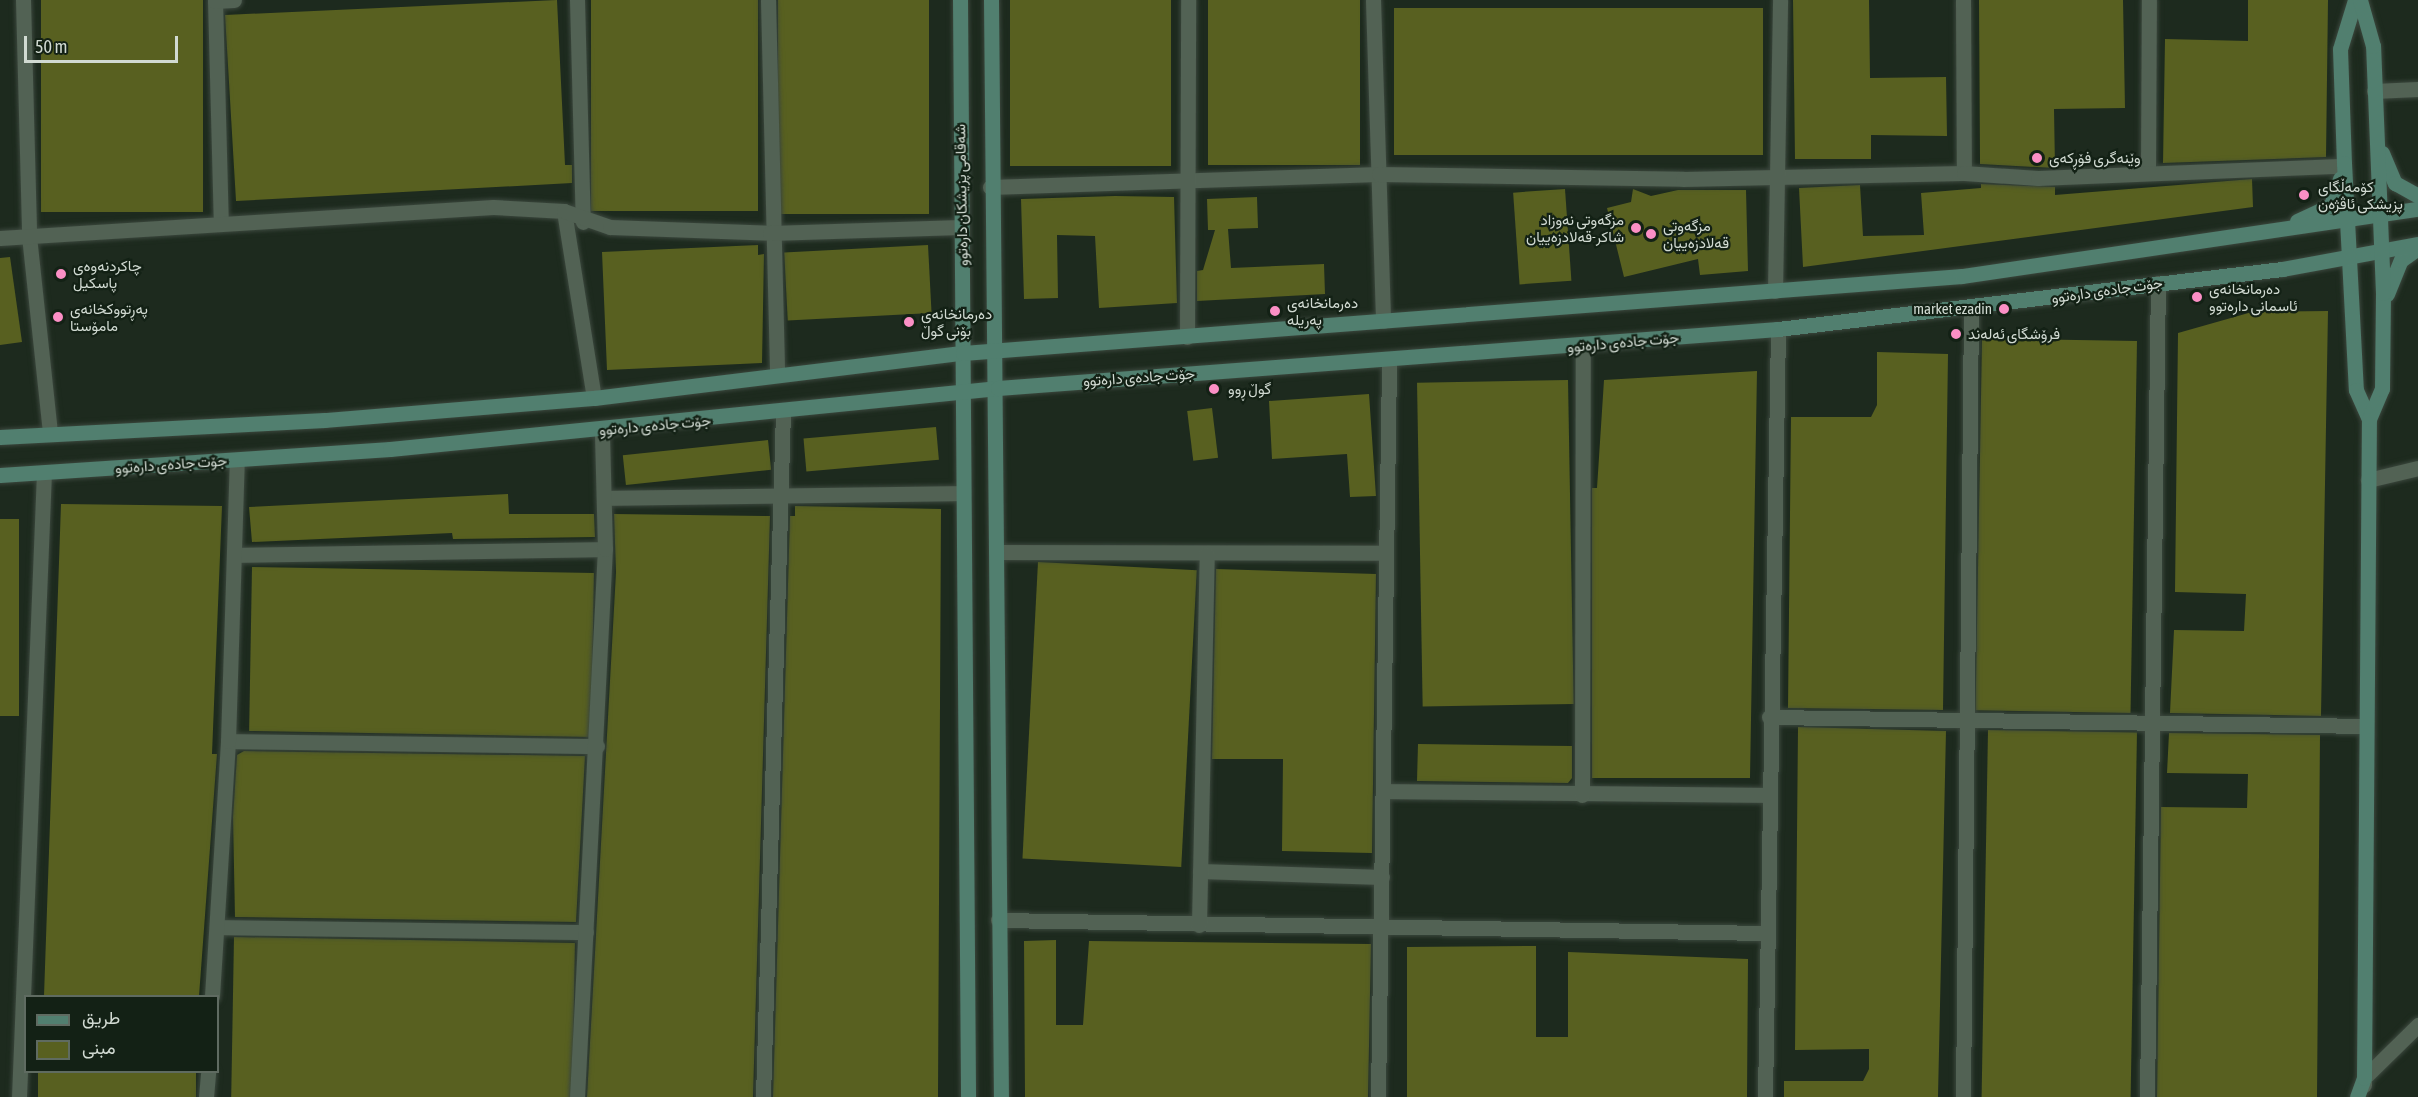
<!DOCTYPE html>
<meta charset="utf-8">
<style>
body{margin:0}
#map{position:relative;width:2418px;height:1097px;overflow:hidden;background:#1d2a1e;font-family:"Asap Condensed",Vazirmatn,sans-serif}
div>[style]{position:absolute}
.building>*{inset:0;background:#586020;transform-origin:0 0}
.roads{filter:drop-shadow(0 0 2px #3b473d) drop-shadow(0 0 2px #3b473d)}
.street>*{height:15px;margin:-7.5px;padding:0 7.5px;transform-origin:7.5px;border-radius:7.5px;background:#526254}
.secondary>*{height:15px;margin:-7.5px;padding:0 7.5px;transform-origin:7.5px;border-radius:7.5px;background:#517f6f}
.dots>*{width:16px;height:16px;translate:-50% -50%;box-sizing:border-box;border:3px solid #132115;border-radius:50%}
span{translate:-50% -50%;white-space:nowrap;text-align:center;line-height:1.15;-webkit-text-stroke:4.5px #132115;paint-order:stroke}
.poi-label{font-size:15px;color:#d1dad2}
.left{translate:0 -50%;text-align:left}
.right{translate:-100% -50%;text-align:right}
.street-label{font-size:15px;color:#d1dad2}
.legend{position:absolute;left:24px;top:995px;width:195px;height:78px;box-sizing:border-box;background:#132115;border:2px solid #5f6b61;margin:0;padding:8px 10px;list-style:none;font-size:18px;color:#d1dad2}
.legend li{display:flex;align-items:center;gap:12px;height:30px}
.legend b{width:30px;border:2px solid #5f6b61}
.scale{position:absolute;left:24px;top:36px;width:154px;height:27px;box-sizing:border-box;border:3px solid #d1dad2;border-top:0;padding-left:8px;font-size:18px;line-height:21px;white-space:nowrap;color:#d1dad2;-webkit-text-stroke:4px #132115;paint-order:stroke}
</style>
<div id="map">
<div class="building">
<div style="left:41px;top:0;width:162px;height:212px"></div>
<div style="clip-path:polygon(557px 0,565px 165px,572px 165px,572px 183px,236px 201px,225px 15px)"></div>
<div style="left:591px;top:0;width:167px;height:211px"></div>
<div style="left:778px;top:0;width:151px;height:214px"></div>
<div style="left:1010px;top:0;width:161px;height:166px"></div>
<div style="left:1208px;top:0;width:152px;height:165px"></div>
<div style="clip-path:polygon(1793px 0,1869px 0,1870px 78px,1946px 77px,1947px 136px,1871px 135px,1871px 159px,1795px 159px)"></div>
<div style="clip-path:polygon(1979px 0,2123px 0,2125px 108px,2054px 109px,2055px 168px,1980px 164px)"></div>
<div style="clip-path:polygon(2248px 0,2328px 0,2326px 157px,2163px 163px,2165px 39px,2248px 41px)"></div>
<div style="left:1394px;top:8px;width:369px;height:147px"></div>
<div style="clip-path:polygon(2252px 179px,2253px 207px,1803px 267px,1799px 188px,1860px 185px,1863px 236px,1924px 235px,1921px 193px,1981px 188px,1981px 184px,2055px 187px,2055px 195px)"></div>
<div style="left:1565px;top:189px;width:92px;height:52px;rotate:86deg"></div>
<div style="clip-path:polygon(1633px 189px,1651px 196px,1678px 190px,1746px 190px,1748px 271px,1700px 275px,1698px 259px,1624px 277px,1607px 208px,1631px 202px)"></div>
<div style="clip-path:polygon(1115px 196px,1174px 197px,1177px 303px,1099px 308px,1095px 236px,1057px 235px,1058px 298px,1024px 299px,1021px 199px)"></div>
<div style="clip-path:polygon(1257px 197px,1258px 228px,1228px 229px,1231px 268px,1324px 264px,1325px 294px,1197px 301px,1197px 271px,1203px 270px,1215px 230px,1208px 230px,1207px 199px)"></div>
<div style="clip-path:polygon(758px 245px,758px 255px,764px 254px,762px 363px,607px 370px,602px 252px)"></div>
<div style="left:928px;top:245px;width:68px;height:144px;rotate:87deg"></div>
<div style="clip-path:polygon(10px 257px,22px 342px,0 345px,0 258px)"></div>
<div style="clip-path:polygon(2328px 311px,2321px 716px,2170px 713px,2174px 630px,2244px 631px,2246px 594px,2175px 592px,2178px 333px,2252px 312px)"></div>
<div style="left:2137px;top:341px;width:372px;height:155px;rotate:91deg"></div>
<div style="clip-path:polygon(1877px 352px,1948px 354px,1943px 710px,1788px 708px,1791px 417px,1871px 417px,1877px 405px)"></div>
<div style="clip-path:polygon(1757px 371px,1750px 778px,1592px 778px,1592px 488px,1597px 488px,1604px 380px)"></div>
<div style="left:1568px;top:380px;width:324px;height:151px;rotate:89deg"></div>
<div style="clip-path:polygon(1369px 394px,1376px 496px,1350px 497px,1347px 454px,1272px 459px,1269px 401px)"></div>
<div style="left:1212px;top:408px;width:50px;height:25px;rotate:83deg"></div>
<div style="left:936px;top:427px;width:33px;height:133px;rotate:85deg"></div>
<div style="left:768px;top:440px;width:30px;height:146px;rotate:84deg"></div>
<div style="clip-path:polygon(508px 494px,509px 514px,594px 514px,595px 537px,453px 539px,452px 533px,252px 542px,249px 507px)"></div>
<div style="clip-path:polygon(61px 504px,222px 506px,212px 754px,217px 754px,199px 996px,44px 996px)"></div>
<div style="clip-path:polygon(795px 506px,941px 509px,938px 1097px,773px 1097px,790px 516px,795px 516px)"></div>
<div style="clip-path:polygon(614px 514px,770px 516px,753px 1097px,587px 1097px,616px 572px)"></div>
<div style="left:19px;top:519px;width:197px;height:19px;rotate:90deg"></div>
<div style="left:1038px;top:562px;width:159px;height:297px;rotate:3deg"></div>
<div style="left:252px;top:567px;width:342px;height:164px;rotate:1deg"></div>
<div style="clip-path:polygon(1216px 569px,1376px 574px,1372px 853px,1282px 851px,1283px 759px,1212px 759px)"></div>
<div style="clip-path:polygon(1798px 727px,1946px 731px,1938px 1097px,1784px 1097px,1784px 1081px,1863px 1081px,1869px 1069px,1869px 1049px,1795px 1050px)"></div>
<div style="left:1988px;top:730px;width:149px;height:367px;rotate:1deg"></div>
<div style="clip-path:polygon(2169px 733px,2320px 735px,2317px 1097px,2157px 1097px,2161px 807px,2247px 808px,2248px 774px,2167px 773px)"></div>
<div style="clip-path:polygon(1418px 744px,1572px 746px,1572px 778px,1568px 783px,1417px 781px)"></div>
<div style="clip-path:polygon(244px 751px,585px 756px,576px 922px,235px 917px,233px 817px,237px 755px)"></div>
<div style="left:234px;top:937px;width:341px;height:160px;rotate:1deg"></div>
<div style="clip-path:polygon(1056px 940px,1056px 1025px,1083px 1025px,1089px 941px,1371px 944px,1368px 1097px,1025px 1097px,1024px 941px)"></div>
<div style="clip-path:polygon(1536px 946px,1536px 1037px,1568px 1037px,1568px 952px,1748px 959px,1747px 1097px,1407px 1097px,1407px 947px)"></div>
<div style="left:38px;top:1071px;width:158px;height:26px"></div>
</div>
<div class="roads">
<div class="street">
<div style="left:23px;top:0;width:236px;rotate:88.5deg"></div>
<div style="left:29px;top:236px;width:199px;rotate:83.9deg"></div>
<div style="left:215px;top:0;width:222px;rotate:88.5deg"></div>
<div style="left:577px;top:0;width:222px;rotate:88.5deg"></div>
<div style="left:768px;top:0;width:374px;rotate:88.6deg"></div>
<div style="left:1373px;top:0;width:321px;rotate:88.2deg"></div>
<div style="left:1963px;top:0;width:173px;rotate:89.7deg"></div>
<div style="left:215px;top:1px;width:19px;rotate:-3deg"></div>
<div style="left:2374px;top:91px;width:44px;rotate:-2.6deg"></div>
<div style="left:2148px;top:170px;width:170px;rotate:-89.7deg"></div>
<div style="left:990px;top:187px;width:389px;rotate:-1.9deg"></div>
<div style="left:1379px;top:174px;width:304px;rotate:0.9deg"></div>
<div style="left:1683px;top:179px;width:281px;rotate:-1.2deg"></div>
<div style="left:1964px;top:173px;width:74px;rotate:3.9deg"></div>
<div style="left:2038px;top:178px;width:302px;rotate:-2.3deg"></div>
<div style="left:564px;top:211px;width:189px;rotate:80.9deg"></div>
<div style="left:0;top:238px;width:494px;rotate:-3.6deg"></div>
<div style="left:493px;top:207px;width:71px;rotate:3.2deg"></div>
<div style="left:564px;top:211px;width:49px;rotate:19.2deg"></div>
<div style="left:610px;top:227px;width:160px;rotate:2.1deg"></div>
<div style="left:770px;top:233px;width:191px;rotate:-1.8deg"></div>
<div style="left:1775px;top:291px;width:291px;rotate:-89deg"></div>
<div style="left:1187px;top:337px;width:337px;rotate:-89.8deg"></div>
<div style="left:2368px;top:480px;width:51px;rotate:-13.5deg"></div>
<div style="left:604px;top:498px;width:359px;rotate:-0.8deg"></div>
<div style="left:996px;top:552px;width:390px;rotate:0.1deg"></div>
<div style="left:236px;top:555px;width:369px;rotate:-0.9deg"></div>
<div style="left:1769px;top:717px;width:597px;rotate:0.86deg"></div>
<div style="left:228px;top:741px;width:369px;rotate:0.8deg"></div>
<div style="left:1383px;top:791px;width:385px;rotate:0.6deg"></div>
<div style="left:1582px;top:795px;width:450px;rotate:-89.9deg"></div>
<div style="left:1200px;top:871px;width:182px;rotate:1.9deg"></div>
<div style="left:998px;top:920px;width:769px;rotate:0.97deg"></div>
<div style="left:1199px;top:925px;width:371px;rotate:-88.8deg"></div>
<div style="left:217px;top:927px;width:369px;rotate:0.8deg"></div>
<div style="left:212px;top:996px;width:256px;rotate:-86.4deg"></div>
<div style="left:228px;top:741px;width:281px;rotate:-88.2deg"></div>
<div style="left:2364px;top:1085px;width:7px;rotate:-90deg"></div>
<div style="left:2364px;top:1078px;width:76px;rotate:-44.5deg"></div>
<div style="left:19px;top:1097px;width:625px;rotate:-87.71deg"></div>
<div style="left:206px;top:1097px;width:25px;rotate:-85deg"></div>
<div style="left:577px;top:1097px;width:549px;rotate:-87.08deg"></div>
<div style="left:605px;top:549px;width:118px;rotate:-91.5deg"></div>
<div style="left:763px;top:1097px;width:684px;rotate:-88.33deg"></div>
<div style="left:1378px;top:1097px;width:737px;rotate:-89.14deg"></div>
<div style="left:1765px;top:1097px;width:768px;rotate:-89.03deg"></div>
<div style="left:1963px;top:1097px;width:788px;rotate:-89.42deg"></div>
<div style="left:2147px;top:1097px;width:814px;rotate:-89.23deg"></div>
</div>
<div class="secondary">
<div style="left:960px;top:0;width:1097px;rotate:89.58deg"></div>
<div style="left:991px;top:0;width:1097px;rotate:89.48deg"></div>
<div style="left:2355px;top:0;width:51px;rotate:107deg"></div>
<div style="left:2340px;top:49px;width:114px;rotate:88deg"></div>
<div style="left:2344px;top:163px;width:227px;rotate:87deg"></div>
<div style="left:2356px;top:390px;width:32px;rotate:66deg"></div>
<div style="left:2382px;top:153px;width:33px;rotate:67deg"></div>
<div style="left:2395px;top:183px;width:26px;rotate:29deg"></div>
<div style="left:2297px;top:221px;width:38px;rotate:-25deg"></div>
<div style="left:2331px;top:205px;width:28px;rotate:-71deg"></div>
<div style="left:2387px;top:294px;width:37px;rotate:-68deg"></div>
<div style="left:2401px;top:260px;width:21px;rotate:-35deg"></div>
<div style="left:0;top:437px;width:325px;rotate:-3deg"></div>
<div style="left:325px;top:420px;width:270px;rotate:-4.7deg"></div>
<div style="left:594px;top:398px;width:372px;rotate:-7deg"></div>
<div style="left:963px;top:353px;width:1002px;rotate:-4.41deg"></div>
<div style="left:1962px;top:276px;width:461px;rotate:-8.4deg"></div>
<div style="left:0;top:475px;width:391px;rotate:-3.8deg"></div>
<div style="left:390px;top:449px;width:611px;rotate:-5.73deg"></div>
<div style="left:998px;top:388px;width:782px;rotate:-4.33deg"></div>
<div style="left:1778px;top:329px;width:508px;rotate:-6.79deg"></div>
<div style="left:2282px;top:269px;width:138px;rotate:-10.4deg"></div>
<div style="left:2357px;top:1097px;width:20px;rotate:-70deg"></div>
<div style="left:2364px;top:1078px;width:659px;rotate:-89.57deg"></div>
<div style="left:2369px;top:419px;width:33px;rotate:-67deg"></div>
<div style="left:2382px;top:389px;width:96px;rotate:-89.4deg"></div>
<div style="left:2383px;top:293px;width:247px;rotate:-92.3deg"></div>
<div style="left:2373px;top:46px;width:48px;rotate:-105.8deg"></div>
</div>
</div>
<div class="dots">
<div style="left:2037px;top:158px;background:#fb8fc5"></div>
<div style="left:2304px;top:195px;background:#fb8fc5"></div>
<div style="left:1636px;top:228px;background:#fb8fc5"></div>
<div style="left:1651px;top:234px;background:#fb8fc5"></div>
<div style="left:61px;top:274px;background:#fb8fc5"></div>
<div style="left:2197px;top:297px;background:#fb8fc5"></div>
<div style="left:2004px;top:309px;background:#fb8fc5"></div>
<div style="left:1275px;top:311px;background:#fb8fc5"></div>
<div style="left:58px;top:317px;background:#fb8fc5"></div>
<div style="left:909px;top:322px;background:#fb8fc5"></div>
<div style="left:1956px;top:334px;background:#fb8fc5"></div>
<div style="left:1214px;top:389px;background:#fb8fc5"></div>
</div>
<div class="poi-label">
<span class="left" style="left:2049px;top:158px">وێنەگری فۆڕکەی</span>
<span class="left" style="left:2318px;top:195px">کۆمەڵگای<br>پزیشکی ئاڤژەن</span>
<span class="right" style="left:1624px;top:228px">مزگەوتی نەوزاد<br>شاکر-قەلادزەییان</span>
<span class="left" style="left:1663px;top:234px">مزگەوتی<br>قەلادزەییان</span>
<span class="left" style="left:73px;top:274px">چاکردنەوەی<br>پاسکیل</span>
<span class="left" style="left:2209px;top:297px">دەرمانخانەی<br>ئاسمانی دارەتوو</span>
<span class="left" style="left:1287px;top:311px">دەرمانخانەی<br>پەریلە</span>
<span class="left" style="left:70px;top:317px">پەڕتووکخانەی<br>مامۆستا</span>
<span class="right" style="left:1992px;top:309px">market ezadin</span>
<span class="left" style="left:921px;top:322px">دەرمانخانەی<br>بۆنی گوڵ</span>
<span class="left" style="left:1968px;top:334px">فرۆشگای ئەلەند</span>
<span class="left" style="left:1228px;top:389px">گوڵ ڕوو</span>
</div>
<div class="street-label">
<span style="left:961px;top:195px;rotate:-91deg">شەقامی پزیشکان دارەتوو</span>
<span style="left:2107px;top:290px;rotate:-8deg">جۆت جادەی دارەتوو</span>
<span style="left:1623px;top:342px;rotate:-5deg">جۆت جادەی دارەتوو</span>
<span style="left:1139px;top:377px;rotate:-4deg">جۆت جادەی دارەتوو</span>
<span style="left:655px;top:425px;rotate:-5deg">جۆت جادەی دارەتوو</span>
<span style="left:171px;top:464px;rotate:-4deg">جۆت جادەی دارەتوو</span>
</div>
<ul class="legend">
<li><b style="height:8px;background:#517f6f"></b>طريق</li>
<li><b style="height:16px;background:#586020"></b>مبنى</li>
</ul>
<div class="scale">50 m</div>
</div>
